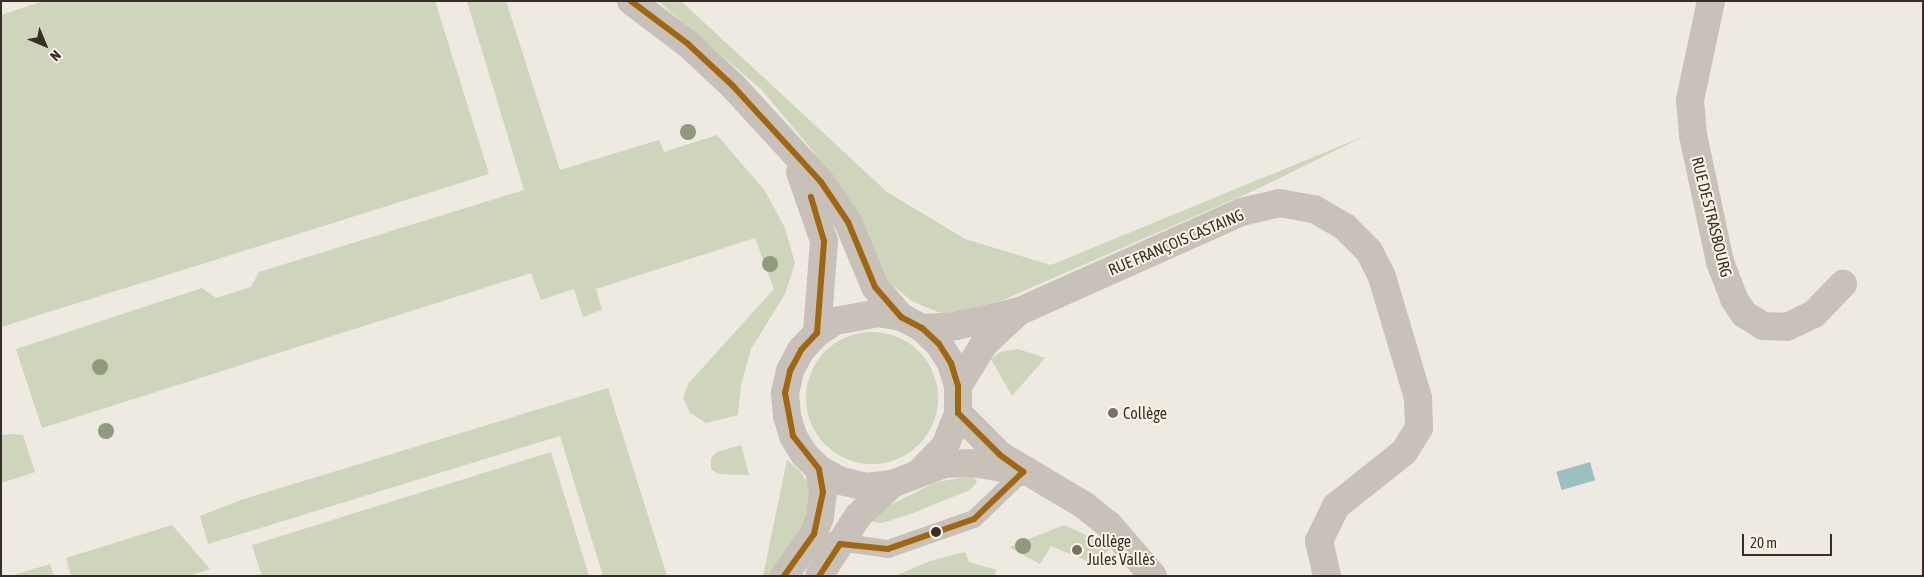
<!DOCTYPE html>
<meta charset="utf-8">
<style>
body{margin:0}
#map{position:relative;width:1924px;height:577px;overflow:hidden;background:#eee9e1;font-family:"Asap Condensed",sans-serif}
div>[style]{position:absolute}
.green>*{inset:0;background:#ced5ba}
.round{border-radius:50%}
.water>*{inset:0;background:#9bc0c2;transform-origin:0 0}
.lane>*{height:18px;margin:-9px;padding:0 9px;transform-origin:9px;border-radius:9px;background:#c8c1ba}
.street>*{height:28px;margin:-14px;padding:0 14px;transform-origin:14px;border-radius:14px;background:#c8c1ba}
.bus-1>*{height:6px;margin:-3px;padding:0 3px;transform-origin:3px;border-radius:3px;background:#a0670f}
.trees>*{width:16px;height:16px;margin:-8px;border-radius:50%;background:#919a7c}
.dots>*{width:14px;height:14px;translate:-50% -50%;box-sizing:border-box;border:2px solid #fbf4e8;border-radius:50%}
span{translate:-50% -50%;white-space:nowrap;text-align:center;line-height:1.15;-webkit-text-stroke:4px #fbf4e8;paint-order:stroke}
.street-label{font-size:16px;color:#392e27}
.poi-label{font-size:16px;color:#392e27}
.left{translate:0 -50%;text-align:left}
.frame{position:absolute;inset:0;border:2px solid #392e27;pointer-events:none}
.north{position:absolute;left:20px;top:20px;width:50px;height:50px;-webkit-text-stroke:4px #fbf4e8;paint-order:stroke;rotate:135deg;font-size:14px;font-weight:700;line-height:20px;text-align:center;color:#392e27}
.north::after{content:'';display:block;margin:auto;width:18px;height:22px;background:#392e27;clip-path:polygon(50% 0,100% 100%,50% 72%,0 100%)}
.scale{position:absolute;left:1742px;top:534px;width:90px;height:22px;box-sizing:border-box;border:2px solid #392e27;border-top:0;padding-left:6px;font-size:15px;line-height:18px;white-space:nowrap;color:#392e27;-webkit-text-stroke:4px #fbf4e8;paint-order:stroke}
</style>
<div id="map">
<div class="green">
<div style="clip-path:polygon(44px 1px,435px 1px,489px 174px,1px 327px,1px 15px)"></div>
<div style="clip-path:polygon(467px 1px,506px 1px,560px 170px,659px 140px,664px 152px,717px 135px,765px 191px,785px 228px,795px 263px,785px 294px,751px 349px,741px 385px,738px 415px,706px 423px,690px 413px,683px 398px,688px 384px,774px 289px,755px 238px,596px 289px,602px 310px,583px 317px,574px 289px,541px 300px,531px 273px,42px 428px,16px 349px,202px 288px,216px 298px,251px 287px,259px 272px,524px 190px)"></div>
<div style="clip-path:polygon(658px 1px,681px 1px,887px 192px,965px 239px,1051px 265px,1367px 135px,1255px 190px,1003px 300px,945px 315px,912px 301px,887px 281px,834px 179px,808px 145px,761px 89px)"></div>
<div class="round" style="left:806px;top:332px;width:132px;height:132px"></div>
<div style="clip-path:polygon(1018px 349px,1045px 358px,1012px 396px,991px 359px,1000px 352px)"></div>
<div style="clip-path:polygon(608px 388px,667px 576px,603px 576px,560px 436px,208px 544px,200px 516px,238px 501px)"></div>
<div style="clip-path:polygon(12px 434px,23px 435px,35px 472px,1px 483px,1px 435px)"></div>
<div style="clip-path:polygon(741px 445px,749px 475px,718px 474px,711px 469px,711px 458px,717px 452px)"></div>
<div style="clip-path:polygon(551px 452px,589px 576px,262px 576px,252px 545px)"></div>
<div style="clip-path:polygon(787px 460px,800px 471px,809px 485px,812px 503px,806px 522px,774px 576px,763px 576px)"></div>
<div style="clip-path:polygon(973px 476px,977px 482px,970px 490px,908px 515px,882px 523px,874px 522px,872px 514px,936px 482px)"></div>
<div style="clip-path:polygon(172px 525px,210px 569px,189px 576px,71px 576px,66px 558px)"></div>
<div style="clip-path:polygon(1064px 525px,1112px 547px,1094px 564px,1051px 546px,1040px 564px,1009px 547px)"></div>
<div style="clip-path:polygon(965px 552px,969px 562px,997px 570px,994px 576px,895px 576px,930px 561px)"></div>
<div style="clip-path:polygon(50px 564px,54px 576px,10px 576px)"></div>
</div>
<div class="water">
<div style="left:1590px;top:462px;width:19px;height:35px;rotate:74deg"></div>
</div>
<div class="lane">
<div style="left:833px;top:541px;width:56px;rotate:8.3deg"></div>
<div style="left:888px;top:549px;width:91px;rotate:-19.2deg"></div>
<div style="left:974px;top:519px;width:68px;rotate:-43.8deg"></div>
</div>
<div class="street">
<div style="left:631px;top:1px;width:71px;rotate:37deg"></div>
<div style="left:688px;top:44px;width:62px;rotate:43deg"></div>
<div style="left:733px;top:86px;width:130px;rotate:47.5deg"></div>
<div style="left:821px;top:182px;width:48px;rotate:56deg"></div>
<div style="left:848px;top:222px;width:70px;rotate:67.4deg"></div>
<div style="left:875px;top:287px;width:40px;rotate:49deg"></div>
<div style="left:1711px;top:1px;width:101px;rotate:102deg"></div>
<div style="left:1690px;top:100px;width:35px;rotate:85deg"></div>
<div style="left:1693px;top:135px;width:130px;rotate:78deg"></div>
<div style="left:1720px;top:262px;width:40px;rotate:69deg"></div>
<div style="left:1734px;top:299px;width:18px;rotate:56deg"></div>
<div style="left:1744px;top:314px;width:22px;rotate:32deg"></div>
<div style="left:1763px;top:326px;width:24px;rotate:2deg"></div>
<div style="left:1787px;top:327px;width:30px;rotate:-26deg"></div>
<div style="left:1814px;top:314px;width:42px;rotate:-46deg"></div>
<div style="left:800px;top:172px;width:73px;rotate:70.8deg"></div>
<div style="left:824px;top:241px;width:92px;rotate:94.4deg"></div>
<div style="left:922px;top:328px;width:34px;rotate:-3deg"></div>
<div style="left:956px;top:326px;width:66px;rotate:-13.2deg"></div>
<div style="left:1020px;top:311px;width:242px;rotate:-24.1deg"></div>
<div style="left:1241px;top:212px;width:39px;rotate:-13deg"></div>
<div style="left:1279px;top:203px;width:36px;rotate:10deg"></div>
<div style="left:1314px;top:209px;width:36px;rotate:30deg"></div>
<div style="left:1345px;top:227px;width:34px;rotate:45deg"></div>
<div style="left:1369px;top:251px;width:29px;rotate:63deg"></div>
<div style="left:1382px;top:277px;width:126px;rotate:73.4deg"></div>
<div style="left:1418px;top:398px;width:30px;rotate:88deg"></div>
<div style="left:1419px;top:428px;width:28px;rotate:122deg"></div>
<div style="left:1404px;top:452px;width:87px;rotate:141.5deg"></div>
<div style="left:1336px;top:506px;width:39px;rotate:116deg"></div>
<div style="left:1319px;top:541px;width:36px;rotate:77deg"></div>
<div style="left:958px;top:386px;width:49px;rotate:-58.2deg"></div>
<div style="left:984px;top:344px;width:45px;rotate:-43.2deg"></div>
<div style="left:958px;top:413px;width:59px;rotate:45deg"></div>
<div style="left:1000px;top:455px;width:98px;rotate:30.8deg"></div>
<div style="left:1084px;top:505px;width:32px;rotate:39deg"></div>
<div style="left:1109px;top:525px;width:67px;rotate:49.2deg"></div>
<div style="left:920px;top:472px;width:36px;rotate:-46deg"></div>
<div style="left:945px;top:446px;width:35px;rotate:-68deg"></div>
<div style="left:958px;top:413px;width:27px;rotate:-90deg"></div>
<div style="left:958px;top:386px;width:24px;rotate:-107deg"></div>
<div style="left:951px;top:363px;width:22px;rotate:-122deg"></div>
<div style="left:939px;top:344px;width:23px;rotate:-137deg"></div>
<div style="left:922px;top:328px;width:24px;rotate:-152deg"></div>
<div style="left:901px;top:317px;width:22px;rotate:-170deg"></div>
<div style="left:879px;top:313px;width:45px;rotate:169.7deg"></div>
<div style="left:835px;top:321px;width:22px;rotate:146deg"></div>
<div style="left:817px;top:333px;width:23px;rotate:133deg"></div>
<div style="left:801px;top:350px;width:24px;rotate:118deg"></div>
<div style="left:790px;top:371px;width:23px;rotate:103deg"></div>
<div style="left:785px;top:393px;width:23px;rotate:85deg"></div>
<div style="left:787px;top:416px;width:21px;rotate:73deg"></div>
<div style="left:793px;top:436px;width:21px;rotate:59deg"></div>
<div style="left:804px;top:454px;width:21px;rotate:45deg"></div>
<div style="left:819px;top:469px;width:25px;rotate:29deg"></div>
<div style="left:841px;top:481px;width:26px;rotate:13deg"></div>
<div style="left:866px;top:487px;width:26px;rotate:-7deg"></div>
<div style="left:892px;top:484px;width:56px;rotate:-21deg"></div>
<div style="left:944px;top:464px;width:30px;rotate:-2deg"></div>
<div style="left:974px;top:463px;width:50px;rotate:10.4deg"></div>
<div style="left:784px;top:576px;width:52px;rotate:-54.5deg"></div>
<div style="left:814px;top:534px;width:18px;rotate:-71deg"></div>
<div style="left:820px;top:517px;width:25px;rotate:-83deg"></div>
<div style="left:823px;top:492px;width:23px;rotate:-100deg"></div>
<div style="left:819px;top:576px;width:72px;rotate:-57deg"></div>
<div style="left:858px;top:516px;width:47px;rotate:-43.3deg"></div>
</div>
<div class="bus-1">
<div style="left:631px;top:1px;width:71px;rotate:37deg"></div>
<div style="left:688px;top:44px;width:62px;rotate:43deg"></div>
<div style="left:733px;top:86px;width:130px;rotate:47.5deg"></div>
<div style="left:821px;top:182px;width:48px;rotate:56deg"></div>
<div style="left:848px;top:222px;width:70px;rotate:67.4deg"></div>
<div style="left:875px;top:287px;width:40px;rotate:49deg"></div>
<div style="left:901px;top:317px;width:24px;rotate:28deg"></div>
<div style="left:922px;top:328px;width:23px;rotate:43deg"></div>
<div style="left:939px;top:344px;width:22px;rotate:58deg"></div>
<div style="left:951px;top:363px;width:24px;rotate:73deg"></div>
<div style="left:958px;top:386px;width:27px;rotate:90deg"></div>
<div style="left:958px;top:413px;width:59px;rotate:45deg"></div>
<div style="left:1000px;top:455px;width:29px;rotate:36deg"></div>
<div style="left:1023px;top:472px;width:68px;rotate:136.2deg"></div>
<div style="left:974px;top:519px;width:91px;rotate:160.8deg"></div>
<div style="left:888px;top:549px;width:48px;rotate:-174.1deg"></div>
<div style="left:840px;top:544px;width:38px;rotate:123deg"></div>
<div style="left:784px;top:576px;width:52px;rotate:-54.5deg"></div>
<div style="left:814px;top:534px;width:43px;rotate:-77.9deg"></div>
<div style="left:823px;top:492px;width:23px;rotate:-100deg"></div>
<div style="left:819px;top:469px;width:42px;rotate:-128.2deg"></div>
<div style="left:793px;top:436px;width:44px;rotate:-100.5deg"></div>
<div style="left:785px;top:393px;width:23px;rotate:-77deg"></div>
<div style="left:790px;top:371px;width:24px;rotate:-62deg"></div>
<div style="left:801px;top:350px;width:23px;rotate:-47deg"></div>
<div style="left:817px;top:333px;width:92px;rotate:-85.6deg"></div>
<div style="left:824px;top:241px;width:46px;rotate:-106.5deg"></div>
</div>
<div class="trees">
<div style="left:688px;top:132px"></div>
<div style="left:770px;top:264px"></div>
<div style="left:100px;top:367px"></div>
<div style="left:106px;top:431px"></div>
<div style="left:1023px;top:546px"></div>
</div>
<div class="dots">
<div style="left:1113px;top:413px;background:#786f68"></div>
<div style="left:936px;top:532px;background:#392e27"></div>
<div style="left:1077px;top:550px;background:#786f68"></div>
</div>
<div class="street-label">
<span style="left:1712px;top:217px;rotate:76deg">RUE DE STRASBOURG</span>
<span style="left:1176px;top:242px;rotate:-23deg">RUE FRANÇOIS CASTAING</span>
</div>
<div class="poi-label">
<span class="left" style="left:1123px;top:413px">Collège</span>
<span class="left" style="left:1087px;top:550px">Collège<br>Jules Vallès</span>
</div>
<div class="frame"></div>
<div class="north">N</div>
<div class="scale">20 m</div>
</div>
